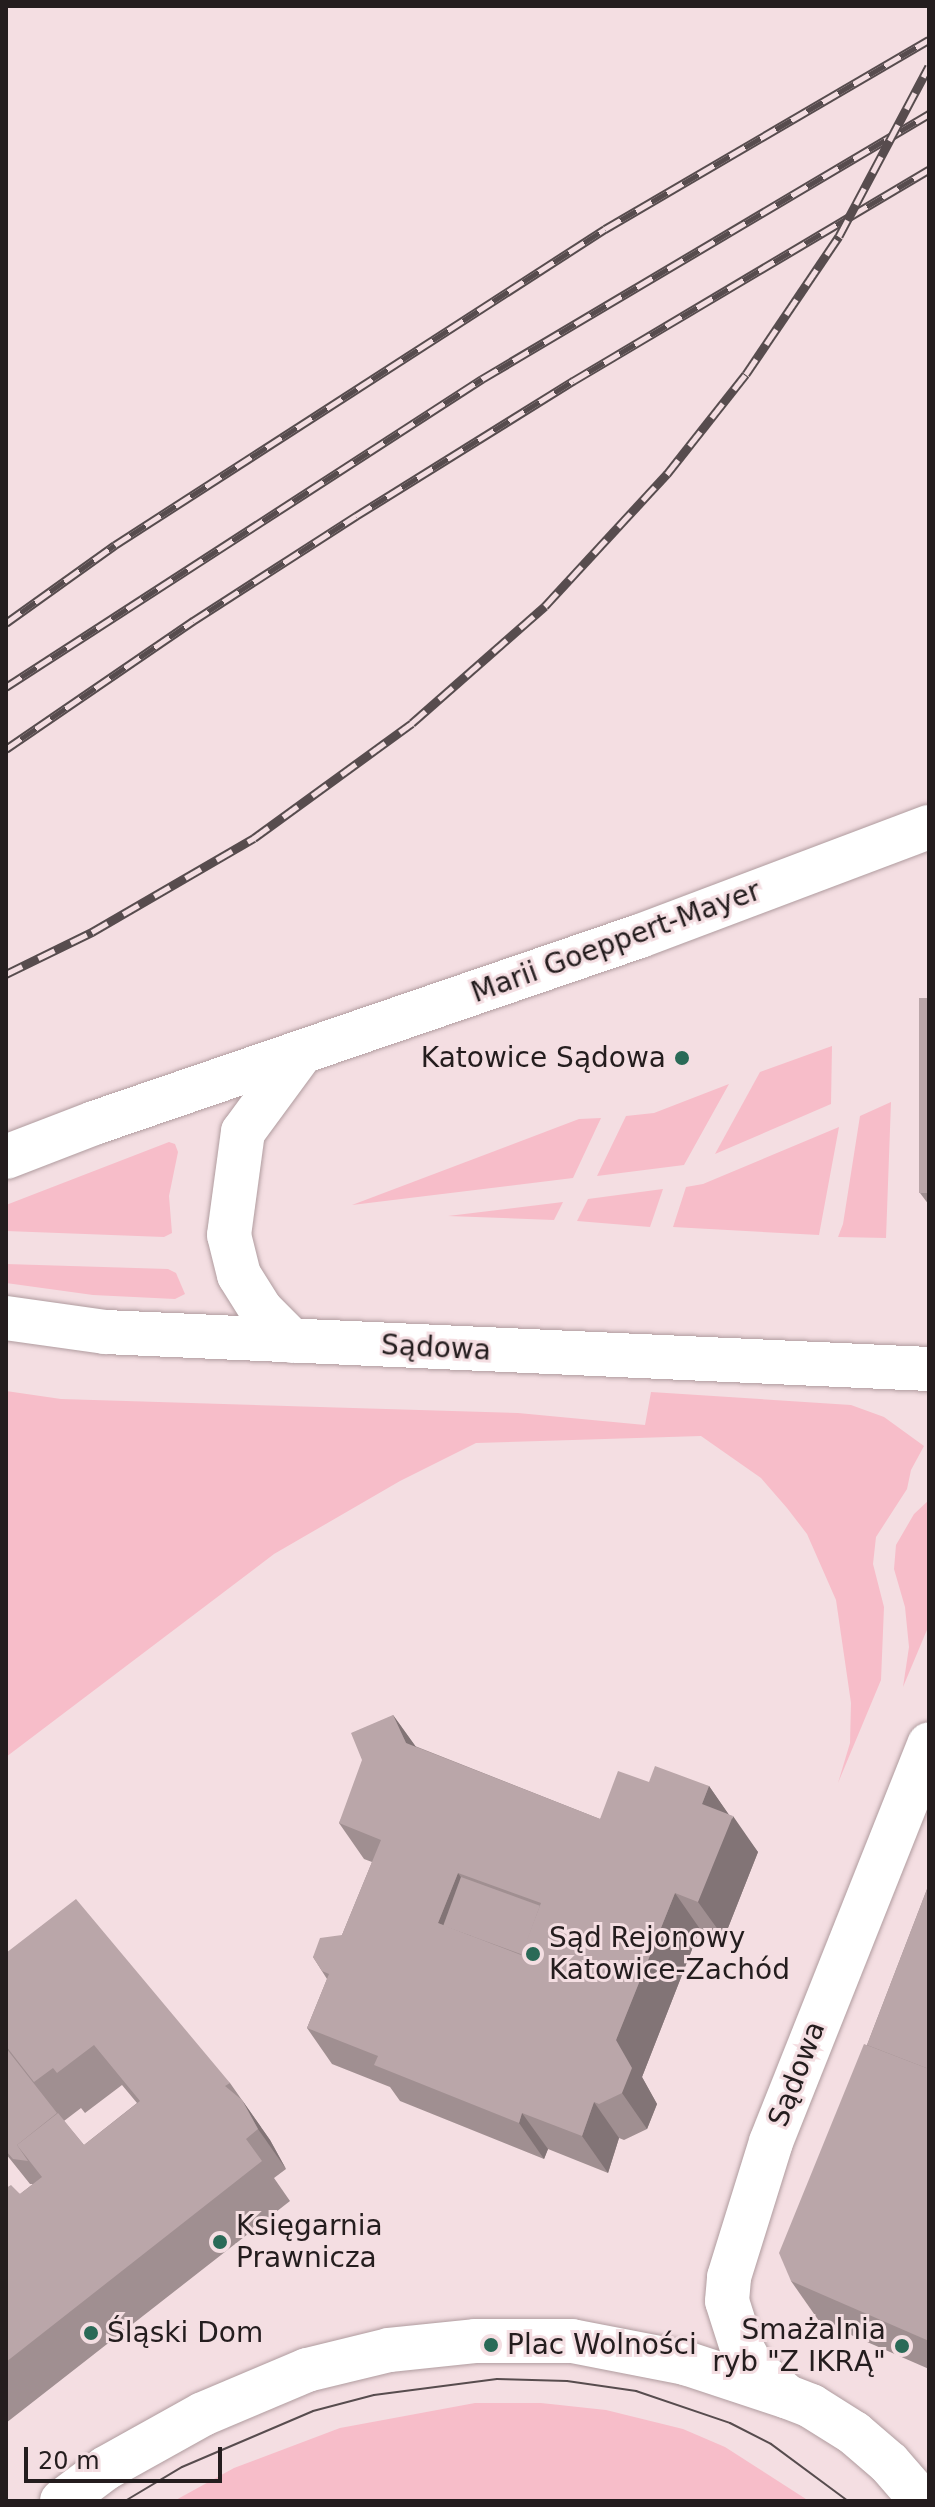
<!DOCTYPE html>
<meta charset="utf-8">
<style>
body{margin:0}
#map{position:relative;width:935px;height:2507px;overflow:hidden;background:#f4dee2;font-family:"DejaVu Sans",sans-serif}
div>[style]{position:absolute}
.green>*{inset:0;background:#f7bdc9}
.roads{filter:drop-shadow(0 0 2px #b09c9f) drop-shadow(0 0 2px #b09c9f)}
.minor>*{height:44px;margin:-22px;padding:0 22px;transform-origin:22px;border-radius:22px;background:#fff}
.major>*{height:44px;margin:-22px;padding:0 22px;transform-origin:22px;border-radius:22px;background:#fff}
.tram>*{height:2px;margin:-1px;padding:0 1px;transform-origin:1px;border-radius:1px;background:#574c4e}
.rail>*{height:9px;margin-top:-4.5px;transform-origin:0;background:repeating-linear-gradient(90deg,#f4dee2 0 18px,#574c4e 0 36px);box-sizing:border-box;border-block:2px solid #574c4e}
.wall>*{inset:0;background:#a08f91}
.shaded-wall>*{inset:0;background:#827476}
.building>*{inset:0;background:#baa6a9;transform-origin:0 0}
.dots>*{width:22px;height:22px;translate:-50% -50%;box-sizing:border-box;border:4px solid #f4dee2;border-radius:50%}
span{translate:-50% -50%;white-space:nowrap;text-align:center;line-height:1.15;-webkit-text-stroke:6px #f4dee2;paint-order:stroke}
.street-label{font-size:28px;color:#241d1e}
.poi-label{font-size:28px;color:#241d1e}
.right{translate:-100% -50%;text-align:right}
.left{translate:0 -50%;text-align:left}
.frame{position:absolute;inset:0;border:8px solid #241d1e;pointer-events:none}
.scale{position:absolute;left:24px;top:2447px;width:198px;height:36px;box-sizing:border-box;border:4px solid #241d1e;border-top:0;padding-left:10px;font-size:24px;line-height:28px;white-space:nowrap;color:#241d1e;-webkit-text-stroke:6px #f4dee2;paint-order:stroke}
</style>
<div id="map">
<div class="green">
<div style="clip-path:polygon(832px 1046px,831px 1104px,715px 1154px,760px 1072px)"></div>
<div style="clip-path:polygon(729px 1084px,684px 1165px,597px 1176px,626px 1116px,654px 1113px)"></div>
<div style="clip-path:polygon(891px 1102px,886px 1238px,838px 1237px,843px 1224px,860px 1116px)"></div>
<div style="clip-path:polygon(601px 1118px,573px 1178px,352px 1205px,579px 1119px)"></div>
<div style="clip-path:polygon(839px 1127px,819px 1235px,673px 1227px,686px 1187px,703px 1184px)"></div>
<div style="clip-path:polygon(169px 1142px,175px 1144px,178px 1152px,169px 1196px,172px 1233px,164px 1237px,6px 1231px,6px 1205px)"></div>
<div style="clip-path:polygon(663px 1189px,650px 1227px,577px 1221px,588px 1199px)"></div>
<div style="clip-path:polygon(563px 1202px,554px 1220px,448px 1216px)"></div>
<div style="clip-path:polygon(6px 1264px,168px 1269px,176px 1273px,185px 1294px,175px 1299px,93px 1295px,6px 1283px)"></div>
<div style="clip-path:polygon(6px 1391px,61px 1399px,518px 1413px,645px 1425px,651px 1392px,851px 1405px,884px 1417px,924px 1446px,911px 1470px,907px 1489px,876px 1537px,873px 1564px,884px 1607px,881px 1680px,838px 1783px,850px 1743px,851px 1703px,836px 1600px,807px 1534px,787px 1508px,761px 1478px,701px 1436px,476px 1443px,400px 1481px,274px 1554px,6px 1757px)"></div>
<div style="clip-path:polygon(929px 1500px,929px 1625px,903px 1687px,909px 1647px,905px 1607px,894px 1569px,896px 1545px,914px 1514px)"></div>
<div style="clip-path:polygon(475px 2403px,541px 2403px,606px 2410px,683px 2429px,725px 2447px,809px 2501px,174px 2501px,234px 2468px,340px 2428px)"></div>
</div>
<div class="roads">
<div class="minor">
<div style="left:6px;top:1318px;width:100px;rotate:8deg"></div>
<div style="left:105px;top:1332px;width:825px;rotate:2.57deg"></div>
<div style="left:292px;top:1341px;width:44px;rotate:-135deg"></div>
<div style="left:261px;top:1310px;width:41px;rotate:-122.2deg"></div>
<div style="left:239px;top:1275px;width:41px;rotate:-104deg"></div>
<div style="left:229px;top:1235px;width:104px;rotate:-82.3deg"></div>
<div style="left:243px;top:1132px;width:98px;rotate:-53.7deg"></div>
<div style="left:783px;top:2393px;width:39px;rotate:-140deg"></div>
<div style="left:753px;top:2368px;width:23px;rotate:-119deg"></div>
<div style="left:742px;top:2348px;width:49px;rotate:-107.7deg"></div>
<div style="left:727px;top:2301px;width:24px;rotate:-85deg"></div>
<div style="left:729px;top:2277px;width:141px;rotate:-72.7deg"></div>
<div style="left:771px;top:2142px;width:428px;rotate:-68.3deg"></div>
<div style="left:62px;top:2501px;width:55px;rotate:-36.9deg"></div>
<div style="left:106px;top:2468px;width:111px;rotate:-29.1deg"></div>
<div style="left:203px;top:2414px;width:113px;rotate:-22.9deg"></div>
<div style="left:307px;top:2370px;width:84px;rotate:-13.7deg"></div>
<div style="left:389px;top:2350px;width:86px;rotate:-6deg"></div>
<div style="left:475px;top:2341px;width:97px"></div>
<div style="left:572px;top:2341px;width:115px;rotate:11deg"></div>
<div style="left:685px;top:2363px;width:108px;rotate:18.3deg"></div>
<div style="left:788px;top:2397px;width:25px;rotate:21deg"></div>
<div style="left:811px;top:2406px;width:51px;rotate:32.1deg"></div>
<div style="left:854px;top:2433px;width:46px;rotate:40.6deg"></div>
<div style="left:889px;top:2463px;width:50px;rotate:49deg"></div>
</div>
<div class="major">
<div style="left:6px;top:1157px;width:94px;rotate:-21.1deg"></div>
<div style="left:94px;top:1123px;width:577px;rotate:-18.91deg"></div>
<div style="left:640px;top:936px;width:309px;rotate:-20.7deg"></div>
</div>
</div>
<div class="tram">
<div style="left:125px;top:2501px;width:66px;rotate:-30.8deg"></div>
<div style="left:182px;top:2467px;width:142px;rotate:-23.1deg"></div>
<div style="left:313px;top:2411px;width:63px;rotate:-14.7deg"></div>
<div style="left:374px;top:2395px;width:124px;rotate:-7.4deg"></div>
<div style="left:497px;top:2379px;width:70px;rotate:1.6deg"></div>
<div style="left:567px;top:2381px;width:70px;rotate:8.2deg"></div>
<div style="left:636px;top:2391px;width:99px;rotate:18.8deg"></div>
<div style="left:730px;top:2423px;width:46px;rotate:27.1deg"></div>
<div style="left:771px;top:2444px;width:96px;rotate:36.5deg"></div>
</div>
<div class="rail">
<div style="left:6px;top:623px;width:134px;rotate:-35.6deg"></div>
<div style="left:115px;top:545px;width:583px;rotate:-32.82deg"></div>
<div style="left:605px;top:229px;width:375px;rotate:-30.3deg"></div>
<div style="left:6px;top:687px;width:567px;rotate:-32.91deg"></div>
<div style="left:482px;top:379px;width:520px;rotate:-30.66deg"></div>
<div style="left:6px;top:749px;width:227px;rotate:-34.4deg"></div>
<div style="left:193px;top:621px;width:194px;rotate:-32.8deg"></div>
<div style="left:356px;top:516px;width:256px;rotate:-31.9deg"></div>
<div style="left:573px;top:381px;width:414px;rotate:-30.7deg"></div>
<div style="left:6px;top:974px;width:96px;rotate:-26deg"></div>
<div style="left:92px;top:932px;width:187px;rotate:-30.1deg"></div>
<div style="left:254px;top:838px;width:195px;rotate:-36deg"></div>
<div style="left:412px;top:723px;width:177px;rotate:-41.3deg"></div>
<div style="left:545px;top:606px;width:180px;rotate:-47.3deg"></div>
<div style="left:667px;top:474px;width:127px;rotate:-51.7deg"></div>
<div style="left:746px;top:374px;width:166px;rotate:-56deg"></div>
<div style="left:839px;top:236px;width:192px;rotate:-62.1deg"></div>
</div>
<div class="wall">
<div style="clip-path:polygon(929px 998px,929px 1205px,920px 1193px)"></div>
<div style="clip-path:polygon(393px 1715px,415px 1746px,600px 1819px,649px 1782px,709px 1786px,728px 1814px,758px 1852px,724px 1938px,700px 1929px,642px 2077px,657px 2104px,647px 2129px,624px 2140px,619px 2138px,608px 2173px,548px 2149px,544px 2159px,400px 2101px,390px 2087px,332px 2064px,307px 2028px,327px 1979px,313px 1957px,342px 1935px,372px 1862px,364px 1859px,339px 1823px)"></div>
<div style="clip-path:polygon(929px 1884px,929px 2369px,819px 2321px,791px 2281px,867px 2045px)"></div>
<div style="clip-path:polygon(evenodd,6px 1953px,230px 2083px,270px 2140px,286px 2169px,274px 2178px,290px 2201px,6px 2423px,6px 2188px,20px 2194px,33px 2184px,30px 2184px,6px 2154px,6px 1953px,122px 2085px,137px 2103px,84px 2145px,64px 2121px,81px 2108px,85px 2113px,122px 2085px)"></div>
</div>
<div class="shaded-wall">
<div style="clip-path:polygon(393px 1715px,419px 1751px,406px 1743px)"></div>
<div style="clip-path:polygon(709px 1786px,732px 1819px,733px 1816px,758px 1852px,724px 1938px,698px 1902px,702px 1804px)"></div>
<div style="clip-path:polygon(458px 1873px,483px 1909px,471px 1939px,438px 1923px)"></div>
<div style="clip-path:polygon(675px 1893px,700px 1929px,642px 2077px,657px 2104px,647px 2129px,622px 2093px,616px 2040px)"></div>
<div style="clip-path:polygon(242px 2100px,270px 2140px,286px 2169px,258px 2129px)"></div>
<div style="clip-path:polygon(594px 2102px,619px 2138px,608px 2173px,582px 2136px)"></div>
<div style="clip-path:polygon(522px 2113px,548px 2149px,544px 2159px,519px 2123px)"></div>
</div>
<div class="building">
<div style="left:929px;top:998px;width:195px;height:10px;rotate:90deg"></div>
<div style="clip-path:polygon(evenodd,393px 1715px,406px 1743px,600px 1819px,618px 1771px,649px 1782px,655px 1766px,709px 1786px,702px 1804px,733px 1816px,698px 1902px,675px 1893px,616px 2040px,632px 2068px,622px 2093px,599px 2104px,594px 2102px,582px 2136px,522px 2113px,519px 2123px,374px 2065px,378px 2056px,307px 2028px,329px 1974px,322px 1971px,313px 1957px,320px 1938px,342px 1935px,381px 1840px,339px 1823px,362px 1760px,351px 1733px,393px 1715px,458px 1873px,541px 1903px,521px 1955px,438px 1923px,458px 1873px)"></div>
<div style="left:461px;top:1877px;width:84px;height:52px;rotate:20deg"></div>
<div style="clip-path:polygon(929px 1884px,929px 2069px,867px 2045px)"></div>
<div style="clip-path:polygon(76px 1899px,230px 2083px,225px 2086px,242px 2100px,258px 2129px,246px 2139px,262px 2161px,6px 2362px,6px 2188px,11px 2185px,20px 2194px,42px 2177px,17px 2145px,58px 2113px,84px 2145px,140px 2101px,94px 2045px,57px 2073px,53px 2068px,34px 2082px,6px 2046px,6px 1953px)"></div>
<div style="clip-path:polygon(864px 2044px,929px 2069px,929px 2341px,791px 2281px,779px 2253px)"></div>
<div style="clip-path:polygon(6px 2048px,57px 2113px,17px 2145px,28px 2161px,13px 2159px,6px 2151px)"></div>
</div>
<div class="dots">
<div style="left:682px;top:1058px;background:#2a6a57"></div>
<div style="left:533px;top:1954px;background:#2a6a57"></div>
<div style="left:220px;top:2242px;background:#2a6a57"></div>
<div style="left:91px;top:2333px;background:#2a6a57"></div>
<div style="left:491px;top:2345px;background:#2a6a57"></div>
<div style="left:902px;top:2346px;background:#2a6a57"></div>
</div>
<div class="street-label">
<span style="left:616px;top:942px;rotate:-20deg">Marii Goeppert-Mayer</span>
<span style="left:436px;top:1348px;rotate:3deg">Sądowa</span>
<span style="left:797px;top:2074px;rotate:-69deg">Sądowa</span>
</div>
<div class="poi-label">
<span class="right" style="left:666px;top:1058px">Katowice Sądowa</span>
<span class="left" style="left:549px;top:1954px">Sąd Rejonowy<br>Katowice-Zachód</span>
<span class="left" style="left:236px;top:2242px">Księgarnia<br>Prawnicza</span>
<span class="right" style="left:886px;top:2346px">Smażalnia<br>ryb "Z IKRĄ"</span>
<span class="left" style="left:107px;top:2333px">Śląski Dom</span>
<span class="left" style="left:507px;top:2345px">Plac Wolności</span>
</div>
<div class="frame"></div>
<div class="scale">20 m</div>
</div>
